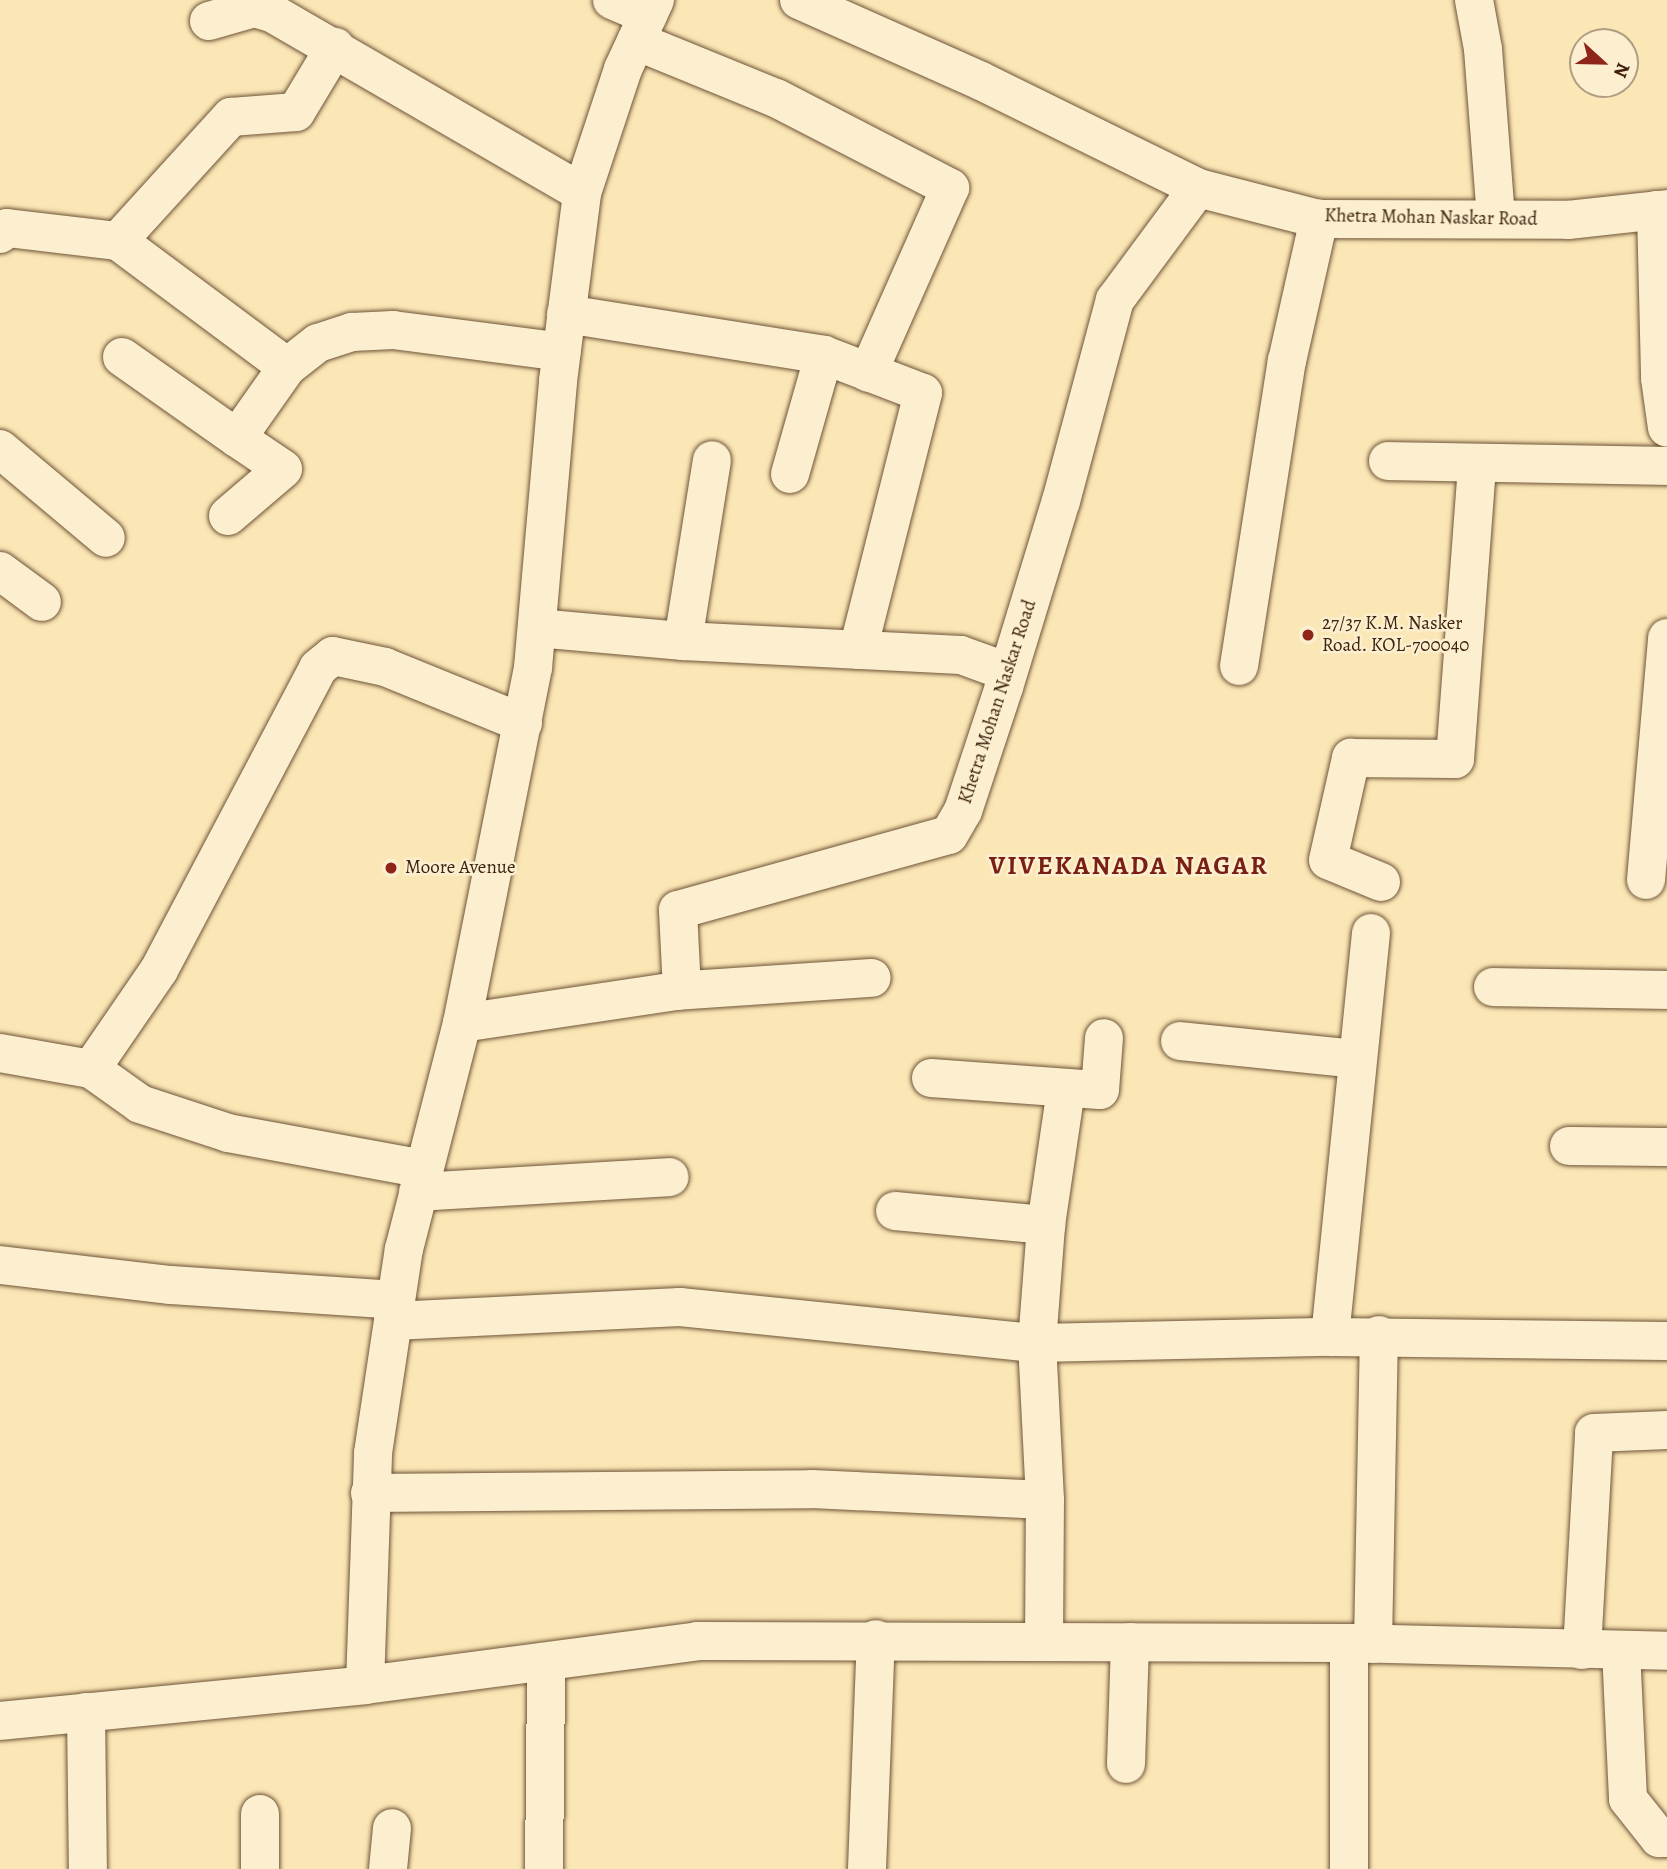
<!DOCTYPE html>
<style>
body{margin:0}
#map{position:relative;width:1667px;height:1869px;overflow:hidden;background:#fbe6b5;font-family:Alegreya,serif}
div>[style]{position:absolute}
.roads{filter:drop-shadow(0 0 2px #6e5438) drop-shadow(0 0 2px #6e5438)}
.minor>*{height:38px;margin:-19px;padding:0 19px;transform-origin:19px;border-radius:19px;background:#fcefcf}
.dots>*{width:19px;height:19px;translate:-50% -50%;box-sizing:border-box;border:4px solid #fcefcf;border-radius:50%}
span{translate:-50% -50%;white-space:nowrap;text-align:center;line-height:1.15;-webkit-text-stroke:5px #fcefcf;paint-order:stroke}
.street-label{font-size:19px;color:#3f230e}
.poi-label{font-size:19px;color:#3f230e}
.left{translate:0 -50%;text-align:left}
.district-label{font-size:26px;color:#7a1f14;font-weight:700;letter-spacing:2px}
.north{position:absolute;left:1569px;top:28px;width:70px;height:70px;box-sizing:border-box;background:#fcefcf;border:2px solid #b09d82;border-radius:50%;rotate:112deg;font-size:19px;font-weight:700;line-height:28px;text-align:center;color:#3f230e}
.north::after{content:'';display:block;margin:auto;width:24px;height:32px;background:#8f2418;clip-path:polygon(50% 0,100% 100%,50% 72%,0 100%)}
</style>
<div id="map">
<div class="roads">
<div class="minor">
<div style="left:612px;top:0;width:39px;rotate:23deg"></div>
<div style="left:799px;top:0;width:199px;rotate:24deg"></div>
<div style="left:981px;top:81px;width:242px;rotate:26.2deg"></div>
<div style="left:1198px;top:188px;width:125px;rotate:14.4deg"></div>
<div style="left:1319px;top:219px;width:249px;rotate:0.2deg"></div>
<div style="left:1568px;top:220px;width:100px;rotate:-6.3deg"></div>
<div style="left:1474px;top:0;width:50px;rotate:79.6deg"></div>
<div style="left:1483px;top:49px;width:170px;rotate:85.6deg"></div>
<div style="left:209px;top:21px;width:47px;rotate:-16.1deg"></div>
<div style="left:254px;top:8px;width:19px;rotate:16deg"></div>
<div style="left:272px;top:13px;width:358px;rotate:30.1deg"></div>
<div style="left:636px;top:41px;width:151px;rotate:22.2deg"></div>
<div style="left:776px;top:98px;width:196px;rotate:27.3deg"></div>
<div style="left:950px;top:188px;width:202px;rotate:113.9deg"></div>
<div style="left:1656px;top:210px;width:168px;rotate:88.6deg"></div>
<div style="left:1660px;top:378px;width:50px;rotate:82deg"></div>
<div style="left:0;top:234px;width:9px;rotate:-41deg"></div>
<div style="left:7px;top:228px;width:112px;rotate:6.7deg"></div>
<div style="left:118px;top:241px;width:211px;rotate:36.7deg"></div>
<div style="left:118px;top:241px;width:168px;rotate:-47.7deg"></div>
<div style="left:231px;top:117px;width:65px;rotate:-4.4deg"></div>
<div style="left:296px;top:112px;width:76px;rotate:-59deg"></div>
<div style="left:566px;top:314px;width:261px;rotate:9deg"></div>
<div style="left:824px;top:355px;width:106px;rotate:21deg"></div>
<div style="left:923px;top:393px;width:265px;rotate:104.2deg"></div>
<div style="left:122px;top:357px;width:141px;rotate:35.2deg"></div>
<div style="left:0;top:449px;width:138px;rotate:40deg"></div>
<div style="left:1388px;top:461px;width:279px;rotate:1deg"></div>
<div style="left:790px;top:474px;width:124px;rotate:-74.1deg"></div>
<div style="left:228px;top:516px;width:72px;rotate:-40.5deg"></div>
<div style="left:283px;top:469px;width:55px;rotate:-146deg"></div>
<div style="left:237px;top:438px;width:87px;rotate:-54.8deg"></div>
<div style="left:287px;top:367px;width:39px;rotate:-38deg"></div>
<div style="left:318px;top:343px;width:36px;rotate:-18deg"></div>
<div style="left:352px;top:332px;width:41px;rotate:-2.8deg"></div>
<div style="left:393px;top:330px;width:170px;rotate:7.4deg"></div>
<div style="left:0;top:571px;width:52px;rotate:36.4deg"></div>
<div style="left:537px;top:628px;width:147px;rotate:5.1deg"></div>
<div style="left:683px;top:641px;width:278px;rotate:2.9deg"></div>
<div style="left:961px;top:655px;width:50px;rotate:19.9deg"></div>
<div style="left:683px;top:641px;width:183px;rotate:-80.9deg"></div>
<div style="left:1239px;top:666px;width:309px;rotate:-81.1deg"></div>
<div style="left:1287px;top:361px;width:146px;rotate:-77.3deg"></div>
<div style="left:1646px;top:880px;width:243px;rotate:-85deg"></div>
<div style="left:1381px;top:882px;width:57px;rotate:-157.5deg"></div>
<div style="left:1328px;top:860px;width:105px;rotate:-77.3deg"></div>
<div style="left:1351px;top:758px;width:104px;rotate:0.6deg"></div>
<div style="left:1455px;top:759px;width:295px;rotate:-85.7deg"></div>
<div style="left:1371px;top:933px;width:406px;rotate:95.8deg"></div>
<div style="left:1330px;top:1337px;width:337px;rotate:0.7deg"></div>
<div style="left:1493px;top:987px;width:174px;rotate:1deg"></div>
<div style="left:674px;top:991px;width:198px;rotate:-3.8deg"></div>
<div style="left:462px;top:1023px;width:222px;rotate:-8.5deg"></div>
<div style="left:682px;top:990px;width:80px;rotate:-92.9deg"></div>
<div style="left:678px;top:910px;width:281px;rotate:-15.5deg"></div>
<div style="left:949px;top:835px;width:28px;rotate:-60deg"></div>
<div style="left:963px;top:811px;width:131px;rotate:-71.7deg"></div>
<div style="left:1004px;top:687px;width:195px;rotate:-73deg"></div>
<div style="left:1061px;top:501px;width:208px;rotate:-75deg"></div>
<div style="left:1115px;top:300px;width:139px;rotate:-53.5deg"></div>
<div style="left:1180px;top:1041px;width:177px;rotate:5.8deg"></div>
<div style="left:0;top:1053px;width:92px;rotate:10deg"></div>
<div style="left:91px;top:1069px;width:60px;rotate:35.5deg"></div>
<div style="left:140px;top:1104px;width:93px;rotate:18.2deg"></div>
<div style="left:228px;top:1133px;width:199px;rotate:10.4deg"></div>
<div style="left:91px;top:1069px;width:120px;rotate:-55.5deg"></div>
<div style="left:159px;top:970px;width:341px;rotate:-62.2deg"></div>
<div style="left:318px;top:668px;width:19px;rotate:-39deg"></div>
<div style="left:333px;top:656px;width:53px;rotate:11.9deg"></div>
<div style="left:385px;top:667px;width:149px;rotate:22.1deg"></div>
<div style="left:931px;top:1078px;width:169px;rotate:4.1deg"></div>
<div style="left:1100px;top:1090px;width:52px;rotate:-85.6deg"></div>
<div style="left:1569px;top:1146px;width:98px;rotate:0.6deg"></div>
<div style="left:418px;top:1192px;width:252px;rotate:-3.4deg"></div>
<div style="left:895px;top:1211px;width:152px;rotate:5.3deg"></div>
<div style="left:0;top:1265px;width:172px;rotate:6.7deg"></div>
<div style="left:171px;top:1285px;width:225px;rotate:3.8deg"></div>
<div style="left:393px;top:1321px;width:287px;rotate:-2.8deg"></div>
<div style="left:680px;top:1307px;width:359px;rotate:5.8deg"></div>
<div style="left:1037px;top:1343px;width:293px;rotate:-1.2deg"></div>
<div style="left:370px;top:1493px;width:442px;rotate:-0.5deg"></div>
<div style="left:812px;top:1489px;width:233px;rotate:2.7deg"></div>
<div style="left:1044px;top:1641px;width:141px;rotate:-89.6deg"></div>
<div style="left:1045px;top:1500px;width:157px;rotate:-92.9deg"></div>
<div style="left:1037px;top:1343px;width:118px;rotate:-85.6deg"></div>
<div style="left:1046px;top:1225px;width:136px;rotate:-81.6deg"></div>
<div style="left:1349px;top:1643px;width:226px;rotate:90deg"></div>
<div style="left:1373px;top:1644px;width:309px;rotate:-88.9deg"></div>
<div style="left:1582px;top:1650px;width:217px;rotate:-86.8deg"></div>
<div style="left:1594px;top:1433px;width:73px;rotate:-2.4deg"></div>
<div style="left:1621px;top:1650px;width:149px;rotate:87.3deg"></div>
<div style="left:1628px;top:1799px;width:50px;rotate:51.5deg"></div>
<div style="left:1659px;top:1838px;width:8px"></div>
<div style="left:365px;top:1685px;width:232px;rotate:-88deg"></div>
<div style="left:373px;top:1453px;width:206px;rotate:-81.4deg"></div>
<div style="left:404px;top:1249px;width:233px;rotate:-75.6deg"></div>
<div style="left:462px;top:1023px;width:362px;rotate:-78.7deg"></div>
<div style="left:533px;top:668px;width:288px;rotate:-85deg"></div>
<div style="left:558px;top:381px;width:190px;rotate:-82.7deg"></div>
<div style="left:582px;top:193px;width:131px;rotate:-71.7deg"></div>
<div style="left:623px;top:69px;width:76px;rotate:-65.1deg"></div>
<div style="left:86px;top:1712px;width:157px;rotate:89.3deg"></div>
<div style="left:0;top:1721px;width:367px;rotate:-5.6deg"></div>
<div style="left:365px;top:1685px;width:335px;rotate:-7.5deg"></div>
<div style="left:697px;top:1641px;width:652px;rotate:0.18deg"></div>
<div style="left:1349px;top:1643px;width:318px;rotate:1.4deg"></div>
<div style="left:1126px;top:1764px;width:122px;rotate:-88.1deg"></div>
<div style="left:260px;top:1814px;width:55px;rotate:90deg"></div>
<div style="left:388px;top:1869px;width:41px;rotate:-84.4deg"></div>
<div style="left:544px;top:1869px;width:207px;rotate:-89.4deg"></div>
<div style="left:867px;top:1869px;width:230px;rotate:-87.8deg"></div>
</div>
</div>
<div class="dots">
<div style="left:1308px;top:635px;background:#8f2418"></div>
<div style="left:391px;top:868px;background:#8f2418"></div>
</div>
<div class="street-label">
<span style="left:1431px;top:218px;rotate:1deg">Khetra Mohan Naskar Road</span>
<span style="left:998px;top:702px;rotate:-72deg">Khetra Mohan Naskar Road</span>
</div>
<div class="poi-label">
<span class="left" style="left:1322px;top:635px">27/37 K.M. Nasker<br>Road. KOL-700040</span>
<span class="left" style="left:405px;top:868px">Moore Avenue</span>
</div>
<div class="district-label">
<span style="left:1129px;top:866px">VIVEKANADA NAGAR</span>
</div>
<div class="north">N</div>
</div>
